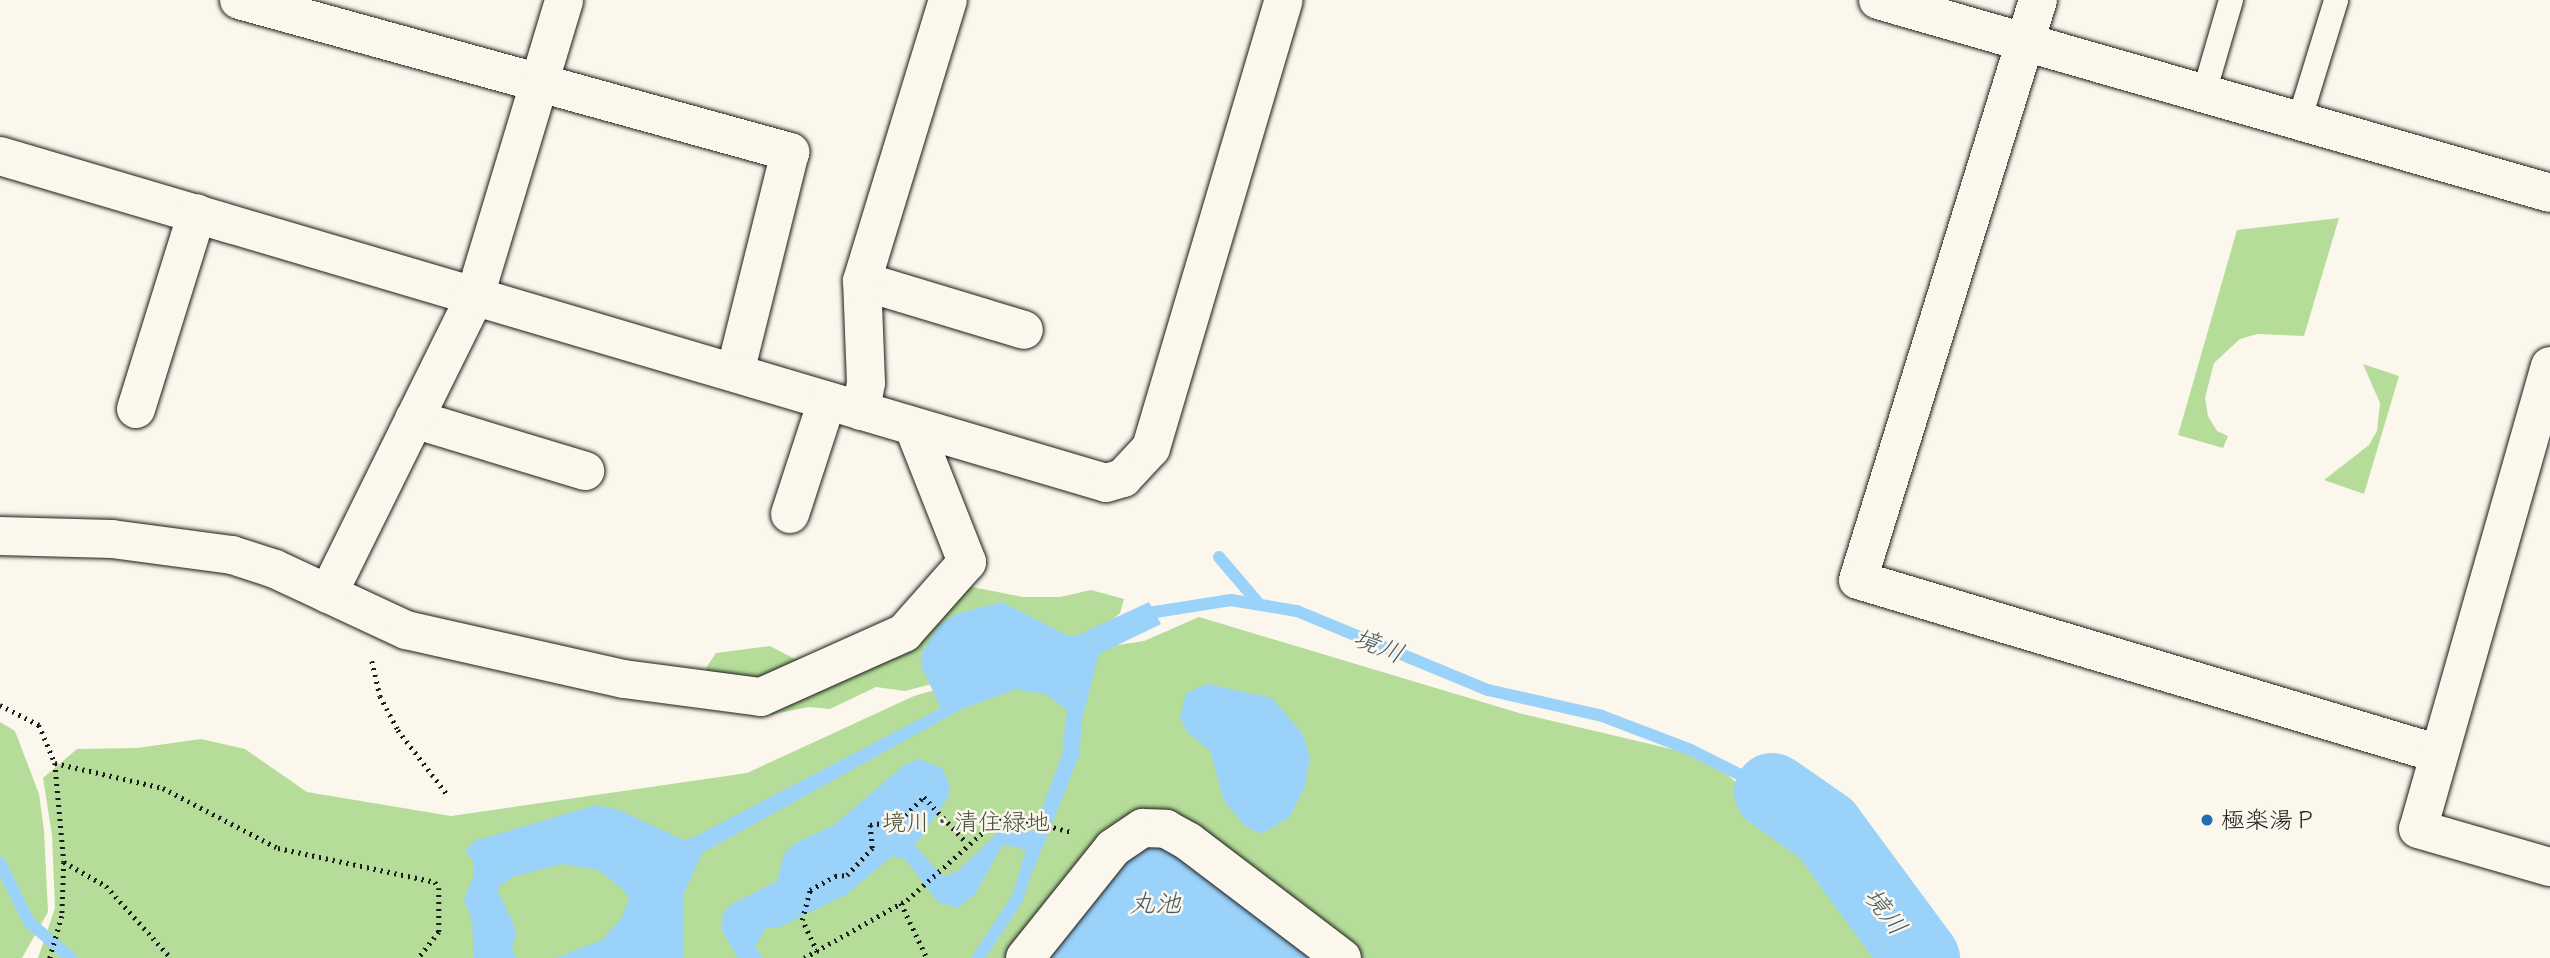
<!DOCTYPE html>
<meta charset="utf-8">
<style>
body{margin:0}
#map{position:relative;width:2550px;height:958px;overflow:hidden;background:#fbf7ec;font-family:Delius,"Klee One",sans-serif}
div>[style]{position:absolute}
.green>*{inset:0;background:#b5dd99}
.water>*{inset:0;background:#9ad2f9}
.stream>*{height:12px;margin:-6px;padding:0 6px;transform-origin:6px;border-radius:6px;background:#9ad2f9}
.river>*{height:77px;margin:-38.5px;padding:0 38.5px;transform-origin:38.5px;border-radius:38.5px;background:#9ad2f9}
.path>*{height:4.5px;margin-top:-2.25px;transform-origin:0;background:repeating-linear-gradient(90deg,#1c1c1c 0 2px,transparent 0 7px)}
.roads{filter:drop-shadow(0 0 2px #1c1c1c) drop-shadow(0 0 2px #1c1c1c)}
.lane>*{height:24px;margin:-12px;padding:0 12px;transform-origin:12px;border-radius:12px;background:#fbf7ec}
.street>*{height:38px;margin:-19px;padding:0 19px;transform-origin:19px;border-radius:19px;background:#fbf7ec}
.secondary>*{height:38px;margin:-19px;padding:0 19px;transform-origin:19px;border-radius:19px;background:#fbf7ec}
.dots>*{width:19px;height:19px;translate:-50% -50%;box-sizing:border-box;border:4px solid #fbf7ec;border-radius:50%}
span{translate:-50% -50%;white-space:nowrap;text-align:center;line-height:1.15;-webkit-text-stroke:5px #fbf7ec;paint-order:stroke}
.poi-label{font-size:24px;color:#1c1c1c}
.left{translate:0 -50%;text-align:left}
.park-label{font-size:24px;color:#4a5642}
.water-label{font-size:26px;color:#485c69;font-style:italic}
</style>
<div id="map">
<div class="green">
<div style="clip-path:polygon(2339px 218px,2304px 336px,2257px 334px,2240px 339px,2214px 363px,2205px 398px,2208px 416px,2217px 431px,2228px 436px,2223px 448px,2178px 435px,2237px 230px)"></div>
<div style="clip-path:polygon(2363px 364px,2399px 376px,2364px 494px,2324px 480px,2369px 445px,2377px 431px,2380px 403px)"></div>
<div style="clip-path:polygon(972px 587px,1023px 597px,1060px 597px,1091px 590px,1124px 599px,1120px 613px,1105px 626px,943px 681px,905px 691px,876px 687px,830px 709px,808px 707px,770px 715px,742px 708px,710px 679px,706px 668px,716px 653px,770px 646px,795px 659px,833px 651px)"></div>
<div style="clip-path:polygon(1199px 617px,1519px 713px,1705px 757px,1815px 846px,1900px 958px,38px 958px,55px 908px,52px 835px,43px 778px,77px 749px,137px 748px,201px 739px,245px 749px,307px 792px,451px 816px,747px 773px,914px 696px,1060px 654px,1144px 641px)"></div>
<div style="clip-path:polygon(0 722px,15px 731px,39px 794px,44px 831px,48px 912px,22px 958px,0 958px)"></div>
</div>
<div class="water">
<div style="clip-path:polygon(1002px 602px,1066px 635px,1076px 636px,1149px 602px,1161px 624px,1099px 654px,1082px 719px,1079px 756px,1034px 869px,1021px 865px,1026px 850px,1003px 844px,975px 895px,957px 908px,938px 902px,905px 859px,892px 856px,847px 894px,780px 927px,767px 927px,755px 946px,763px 958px,738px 958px,721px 929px,723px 913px,730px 905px,777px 881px,784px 853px,797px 842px,834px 825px,904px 765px,918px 759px,942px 768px,950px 786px,948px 797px,915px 846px,943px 876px,958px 871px,998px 832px,1033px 832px,1062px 755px,1067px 710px,1047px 695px,1016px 689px,962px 709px,702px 853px,684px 894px,683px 958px,556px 958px,602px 940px,621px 919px,629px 899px,624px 890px,598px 870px,562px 864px,512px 877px,497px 889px,512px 920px,516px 932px,512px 950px,517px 958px,474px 958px,472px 921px,464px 900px,474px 874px,473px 860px,465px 851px,474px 841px,596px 805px,619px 810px,683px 840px,692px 838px,941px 708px,921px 666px,922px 652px,940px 625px,955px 614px)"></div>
<div style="clip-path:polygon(1207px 684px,1272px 698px,1303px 734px,1310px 758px,1305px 786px,1290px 817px,1261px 834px,1245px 826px,1224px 801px,1210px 751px,1187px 732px,1180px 717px,1186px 693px)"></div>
<div style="clip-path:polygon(1161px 837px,1320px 958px,1041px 958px,1099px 881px)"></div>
</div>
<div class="stream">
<div style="left:1219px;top:557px;width:62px;rotate:49.6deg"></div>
<div style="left:1141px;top:619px;width:16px;rotate:-27deg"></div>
<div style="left:1155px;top:612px;width:77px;rotate:-9deg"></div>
<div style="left:1231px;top:600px;width:67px;rotate:9.5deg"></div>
<div style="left:1297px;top:611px;width:207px;rotate:22.5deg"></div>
<div style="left:1488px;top:690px;width:117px;rotate:12.8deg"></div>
<div style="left:1602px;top:716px;width:95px;rotate:20.9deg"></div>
<div style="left:1691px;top:750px;width:91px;rotate:26.8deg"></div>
<div style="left:0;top:863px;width:66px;rotate:63.8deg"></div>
<div style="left:29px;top:922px;width:55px;rotate:40.6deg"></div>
<div style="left:978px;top:958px;width:71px;rotate:-56.5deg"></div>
<div style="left:1017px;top:899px;width:48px;rotate:-71.9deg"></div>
</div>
<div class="river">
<div style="left:1772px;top:791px;width:65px;rotate:34.9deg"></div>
<div style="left:1825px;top:828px;width:162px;rotate:53.6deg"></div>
</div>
<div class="path">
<div style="left:372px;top:661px;width:36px;rotate:77deg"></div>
<div style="left:380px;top:696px;width:38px;rotate:62deg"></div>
<div style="left:398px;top:730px;width:81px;rotate:52.6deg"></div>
<div style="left:0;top:705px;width:44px;rotate:27.1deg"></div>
<div style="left:39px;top:725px;width:41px;rotate:67.2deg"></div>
<div style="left:55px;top:763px;width:99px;rotate:84.8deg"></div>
<div style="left:64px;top:862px;width:54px;rotate:92.1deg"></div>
<div style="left:62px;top:916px;width:44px;rotate:105.9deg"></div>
<div style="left:55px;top:763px;width:111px;rotate:13deg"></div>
<div style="left:163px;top:788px;width:130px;rotate:27.6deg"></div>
<div style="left:278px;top:848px;width:161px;rotate:12.2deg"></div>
<div style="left:435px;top:882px;width:7px;rotate:56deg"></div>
<div style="left:439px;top:888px;width:44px;rotate:90deg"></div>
<div style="left:439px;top:932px;width:33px;rotate:128deg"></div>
<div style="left:64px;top:862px;width:48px;rotate:29.7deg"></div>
<div style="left:106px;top:886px;width:97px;rotate:47.9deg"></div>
<div style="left:901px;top:903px;width:61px;rotate:64.7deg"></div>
<div style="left:817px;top:952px;width:35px;rotate:-115deg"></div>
<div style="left:802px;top:920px;width:31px;rotate:-75deg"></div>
<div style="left:810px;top:890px;width:29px;rotate:-29deg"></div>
<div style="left:835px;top:876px;width:12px;rotate:-5deg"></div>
<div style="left:847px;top:875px;width:37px;rotate:-47deg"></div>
<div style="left:872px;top:848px;width:23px;rotate:-95deg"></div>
<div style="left:870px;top:825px;width:30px;rotate:-9deg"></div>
<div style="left:900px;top:820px;width:33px;rotate:-44deg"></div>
<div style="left:924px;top:797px;width:63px;rotate:46.9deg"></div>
<div style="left:804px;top:958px;width:118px;rotate:-29.4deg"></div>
<div style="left:907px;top:900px;width:123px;rotate:-41.7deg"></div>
<div style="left:999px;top:818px;width:14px;rotate:-4deg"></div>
<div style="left:1013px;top:817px;width:61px;rotate:14.3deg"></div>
</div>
<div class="roads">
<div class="lane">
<div style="left:2204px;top:93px;width:97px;rotate:-73.8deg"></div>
<div style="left:2299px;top:121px;width:126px;rotate:-72.9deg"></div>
</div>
<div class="street">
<div style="left:239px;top:0;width:572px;rotate:15.42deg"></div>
<div style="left:790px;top:152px;width:227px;rotate:104deg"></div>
<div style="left:2038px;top:0;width:607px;rotate:107.24deg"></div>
<div style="left:1858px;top:580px;width:606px;rotate:16.67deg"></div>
<div style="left:0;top:156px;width:1153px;rotate:16.47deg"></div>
<div style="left:1106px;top:483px;width:18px;rotate:-16deg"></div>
<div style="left:1123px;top:478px;width:41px;rotate:-47deg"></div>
<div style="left:1151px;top:448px;width:467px;rotate:-73.5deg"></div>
<div style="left:862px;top:281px;width:169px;rotate:16.8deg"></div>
<div style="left:2550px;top:366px;width:481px;rotate:105.9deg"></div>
<div style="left:2418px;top:829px;width:137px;rotate:16.1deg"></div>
<div style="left:136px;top:409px;width:205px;rotate:-72.7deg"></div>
<div style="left:861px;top:411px;width:28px;rotate:-80deg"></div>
<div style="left:866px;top:383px;width:102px;rotate:-92.2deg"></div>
<div style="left:862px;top:281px;width:294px;rotate:-73deg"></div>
<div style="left:414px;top:419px;width:179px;rotate:16.9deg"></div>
<div style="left:790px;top:514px;width:119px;rotate:-71.9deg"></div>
<div style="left:0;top:536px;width:112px;rotate:1.5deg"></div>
<div style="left:112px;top:539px;width:121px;rotate:7.6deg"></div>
<div style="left:232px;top:555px;width:45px;rotate:18deg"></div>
<div style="left:275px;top:569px;width:145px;rotate:25deg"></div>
<div style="left:406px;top:630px;width:223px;rotate:12.7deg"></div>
<div style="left:624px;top:679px;width:138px;rotate:7.5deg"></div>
<div style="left:761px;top:697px;width:157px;rotate:-24.1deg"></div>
<div style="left:904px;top:633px;width:95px;rotate:-48.4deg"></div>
<div style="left:967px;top:562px;width:144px;rotate:-111.6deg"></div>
<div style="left:328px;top:594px;width:329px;rotate:-63.7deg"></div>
<div style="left:474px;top:299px;width:312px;rotate:-73.2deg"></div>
<div style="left:1025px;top:958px;width:141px;rotate:-51.3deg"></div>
<div style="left:1113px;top:848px;width:36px;rotate:-34deg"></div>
<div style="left:1143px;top:828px;width:23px;rotate:2deg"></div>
<div style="left:1166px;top:829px;width:26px;rotate:29deg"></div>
<div style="left:1189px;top:842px;width:192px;rotate:37.2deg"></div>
</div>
<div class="secondary">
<div style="left:1878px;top:0;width:699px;rotate:16.02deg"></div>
</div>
</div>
<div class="dots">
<div style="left:2207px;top:820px;background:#1f6fb2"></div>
</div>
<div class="poi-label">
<span class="left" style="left:2221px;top:820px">極楽湯Ｐ</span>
</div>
<div class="park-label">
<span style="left:966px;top:822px">境川・清住緑地</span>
</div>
<div class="water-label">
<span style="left:1379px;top:645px;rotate:22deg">境川</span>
<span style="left:1155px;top:903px">丸池</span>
<span style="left:1886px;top:911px;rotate:53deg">境川</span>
</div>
</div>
